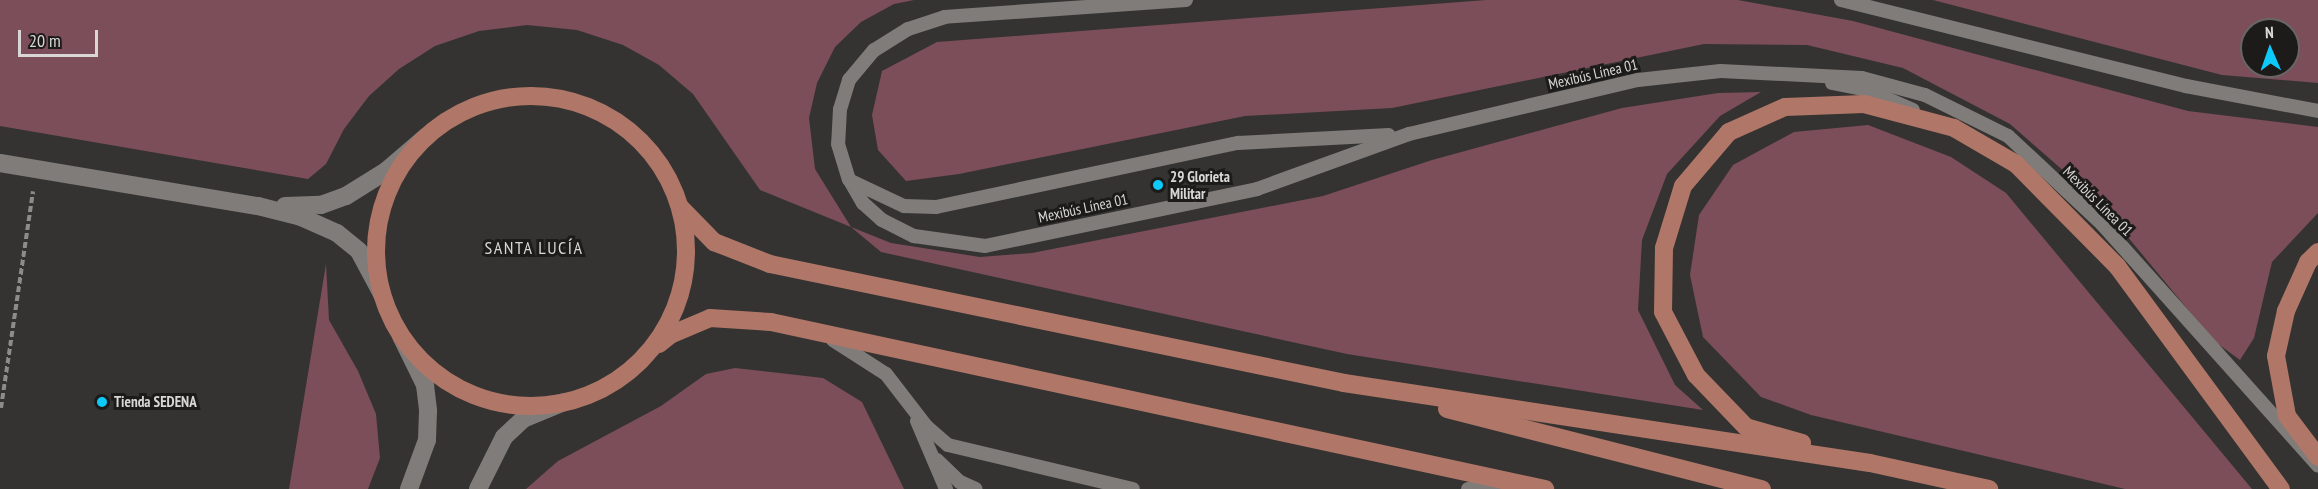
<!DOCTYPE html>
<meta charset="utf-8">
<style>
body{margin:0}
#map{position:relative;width:2318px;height:489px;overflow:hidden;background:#353331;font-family:"PT Sans Narrow",sans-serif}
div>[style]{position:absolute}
.green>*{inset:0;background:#7b4e5a}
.path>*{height:4px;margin-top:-2px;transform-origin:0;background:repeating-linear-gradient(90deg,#8e8c8a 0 6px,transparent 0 9px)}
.lane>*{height:14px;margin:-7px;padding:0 7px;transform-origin:7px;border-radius:7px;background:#7f7c7a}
.street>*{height:18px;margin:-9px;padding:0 9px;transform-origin:9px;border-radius:9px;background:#7f7c7a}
.primary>*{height:18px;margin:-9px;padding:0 9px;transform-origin:9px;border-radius:9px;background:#b07768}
.primary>.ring{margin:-9px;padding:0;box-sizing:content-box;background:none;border:18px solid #b07768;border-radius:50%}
.dots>*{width:16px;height:16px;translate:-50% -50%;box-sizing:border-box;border:3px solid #1c1b1a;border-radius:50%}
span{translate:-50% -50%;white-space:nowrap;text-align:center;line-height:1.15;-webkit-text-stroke:6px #1c1b1a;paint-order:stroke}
.street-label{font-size:15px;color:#d9d7d6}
.poi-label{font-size:15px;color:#d9d7d6;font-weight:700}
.left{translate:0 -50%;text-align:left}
.quarter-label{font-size:18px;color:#d9d7d6;letter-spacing:1.5px}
.north{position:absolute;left:2240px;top:18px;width:60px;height:60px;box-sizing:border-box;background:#1c1b1a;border:2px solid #686665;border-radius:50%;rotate:358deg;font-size:16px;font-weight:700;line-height:24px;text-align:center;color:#d9d7d6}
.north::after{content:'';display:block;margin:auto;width:21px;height:27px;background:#0ecafa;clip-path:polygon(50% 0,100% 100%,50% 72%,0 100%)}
.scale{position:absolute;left:18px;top:30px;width:80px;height:27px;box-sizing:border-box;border:3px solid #d9d7d6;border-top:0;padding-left:8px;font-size:18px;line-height:21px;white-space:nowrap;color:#d9d7d6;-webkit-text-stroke:4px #1c1b1a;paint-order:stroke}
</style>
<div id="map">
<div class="green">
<div style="clip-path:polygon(0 0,914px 0,894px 4px,861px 22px,835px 47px,817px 83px,809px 118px,815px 169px,851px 227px,891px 243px,980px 257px,1032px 253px,1323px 196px,1432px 160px,1622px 108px,1718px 93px,1761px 92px,1720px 116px,1667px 174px,1642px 240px,1638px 310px,1675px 385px,1703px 410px,1347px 354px,881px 252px,851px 227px,760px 190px,693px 94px,659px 65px,623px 45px,577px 30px,527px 25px,479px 31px,435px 46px,399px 69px,369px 96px,344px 129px,326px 164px,308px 179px,0 126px)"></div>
<div style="clip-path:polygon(1486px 0,1738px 0,1853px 21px,2188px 111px,2318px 127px,2318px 213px,2272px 262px,2254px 338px,2240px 360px,2214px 341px,2098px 201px,2010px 124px,1903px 68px,1807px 45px,1704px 44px,1392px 108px,1245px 116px,959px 174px,906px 181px,878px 150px,872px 115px,882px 71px,937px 42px)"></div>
<div style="clip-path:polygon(evenodd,1933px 0,2318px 0,2318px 83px,2222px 75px,1933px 0,2252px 30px,2288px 30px,2288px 66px,2252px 66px,2252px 30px)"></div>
<div style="clip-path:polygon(1868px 125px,1951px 157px,2006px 193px,2252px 489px,2125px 489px,1811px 415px,1761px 397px,1703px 337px,1690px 275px,1699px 215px,1733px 165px,1794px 132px)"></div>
<div style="clip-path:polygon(326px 264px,329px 320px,358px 371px,376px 414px,380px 458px,368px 489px,289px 489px)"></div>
<div style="clip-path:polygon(735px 368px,823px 378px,862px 402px,904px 489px,526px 489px,558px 461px,661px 406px,706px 374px)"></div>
</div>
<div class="path">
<div style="left:1px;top:408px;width:219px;rotate:-81.6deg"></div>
</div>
<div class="lane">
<div style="left:1186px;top:0;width:242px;rotate:176deg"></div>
<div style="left:945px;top:17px;width:39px;rotate:162deg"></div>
<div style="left:908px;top:29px;width:40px;rotate:148deg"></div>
<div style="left:874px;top:50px;width:39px;rotate:130deg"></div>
<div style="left:849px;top:80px;width:30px;rotate:107deg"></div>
<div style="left:840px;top:109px;width:35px;rotate:93deg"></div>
<div style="left:838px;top:144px;width:37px;rotate:73deg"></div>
<div style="left:849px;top:179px;width:28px;rotate:60deg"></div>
<div style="left:863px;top:203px;width:25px;rotate:42deg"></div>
<div style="left:882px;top:220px;width:36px;rotate:27deg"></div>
<div style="left:914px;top:236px;width:72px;rotate:8deg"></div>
<div style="left:985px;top:246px;width:278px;rotate:-11.8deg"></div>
<div style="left:1257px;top:189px;width:162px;rotate:-19.9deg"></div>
<div style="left:1409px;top:134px;width:235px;rotate:-13.3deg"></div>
<div style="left:1638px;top:80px;width:83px;rotate:-6.2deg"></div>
<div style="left:1721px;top:71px;width:141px;rotate:2.8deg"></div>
<div style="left:1862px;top:78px;width:65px;rotate:15.1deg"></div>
<div style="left:1925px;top:95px;width:93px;rotate:26.3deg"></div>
<div style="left:2008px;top:136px;width:129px;rotate:43.1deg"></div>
<div style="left:2102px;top:224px;width:324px;rotate:48.2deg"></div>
<div style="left:1841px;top:0;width:356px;rotate:14deg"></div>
<div style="left:2186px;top:86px;width:134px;rotate:10.7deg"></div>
<div style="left:1832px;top:83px;width:36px;rotate:11deg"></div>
<div style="left:1867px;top:90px;width:50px;rotate:23.5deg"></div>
<div style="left:851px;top:181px;width:59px;rotate:25.3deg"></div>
<div style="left:904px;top:206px;width:32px;rotate:2deg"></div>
<div style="left:936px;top:207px;width:309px;rotate:-12deg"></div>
<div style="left:1238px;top:143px;width:151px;rotate:-3deg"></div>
<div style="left:833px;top:340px;width:63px;rotate:32.7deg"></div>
<div style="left:886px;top:374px;width:66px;rotate:52.4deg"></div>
<div style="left:926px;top:426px;width:29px;rotate:41deg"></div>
<div style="left:948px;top:445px;width:190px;rotate:13.4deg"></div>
<div style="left:917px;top:421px;width:74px;rotate:66.9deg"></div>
<div style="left:937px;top:460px;width:32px;rotate:44deg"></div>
<div style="left:960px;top:482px;width:17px;rotate:24deg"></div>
<div style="left:1468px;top:489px;width:39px;rotate:-3deg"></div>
</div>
<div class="street">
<div style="left:0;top:163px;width:262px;rotate:9.5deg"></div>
<div style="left:258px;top:206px;width:44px;rotate:14.3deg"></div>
<div style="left:301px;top:217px;width:39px;rotate:24deg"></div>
<div style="left:337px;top:233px;width:28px;rotate:39deg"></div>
<div style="left:359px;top:251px;width:49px;rotate:61.9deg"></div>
<div style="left:285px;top:206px;width:36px;rotate:-2deg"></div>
<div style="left:321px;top:205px;width:27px;rotate:-20deg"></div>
<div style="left:346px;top:196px;width:47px;rotate:-32deg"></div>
<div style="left:386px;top:171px;width:54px;rotate:-40.5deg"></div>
<div style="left:401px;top:336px;width:55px;rotate:63.9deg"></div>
<div style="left:425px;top:385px;width:26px;rotate:83deg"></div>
<div style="left:428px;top:411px;width:29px;rotate:92deg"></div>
<div style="left:427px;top:440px;width:52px;rotate:110.2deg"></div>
<div style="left:478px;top:489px;width:58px;rotate:-63.4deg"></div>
<div style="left:504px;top:437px;width:26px;rotate:-43deg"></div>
<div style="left:523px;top:419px;width:44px;rotate:-22.5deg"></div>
</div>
<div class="primary">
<div class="ring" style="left:376px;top:96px;width:292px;height:292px"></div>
<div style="left:680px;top:207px;width:49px;rotate:45.8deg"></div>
<div style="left:714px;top:242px;width:60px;rotate:21.4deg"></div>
<div style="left:770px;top:264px;width:586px;rotate:11.71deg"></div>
<div style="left:1344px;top:383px;width:532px;rotate:8.65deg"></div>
<div style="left:1870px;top:463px;width:122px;rotate:12.3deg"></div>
<div style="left:2318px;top:252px;width:14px;rotate:135deg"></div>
<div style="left:2308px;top:262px;width:54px;rotate:114.2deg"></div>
<div style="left:2286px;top:311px;width:46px;rotate:102.5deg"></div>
<div style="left:2276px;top:356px;width:61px;rotate:79.6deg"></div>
<div style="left:2287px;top:416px;width:51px;rotate:52.9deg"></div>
<div style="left:659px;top:344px;width:14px;rotate:-39deg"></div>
<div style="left:670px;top:335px;width:43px;rotate:-23deg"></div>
<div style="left:710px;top:318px;width:61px;rotate:3.8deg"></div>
<div style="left:771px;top:322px;width:792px;rotate:12.18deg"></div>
<div style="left:1447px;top:409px;width:325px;rotate:14.3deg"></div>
<div style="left:1802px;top:443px;width:58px;rotate:-164.1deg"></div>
<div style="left:1746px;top:427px;width:72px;rotate:-133.9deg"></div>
<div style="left:1696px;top:375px;width:71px;rotate:-117.6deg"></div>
<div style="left:1663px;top:312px;width:64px;rotate:-89.1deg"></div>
<div style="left:1664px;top:248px;width:65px;rotate:-73deg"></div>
<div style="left:1683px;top:186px;width:71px;rotate:-49.6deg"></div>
<div style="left:1729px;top:132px;width:61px;rotate:-24.1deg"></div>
<div style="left:1785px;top:107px;width:79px;rotate:-2.2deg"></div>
<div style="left:1864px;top:104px;width:93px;rotate:14.9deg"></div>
<div style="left:1954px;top:128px;width:72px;rotate:30.1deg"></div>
<div style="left:2016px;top:164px;width:144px;rotate:45.3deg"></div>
<div style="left:2117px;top:266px;width:277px;rotate:53.7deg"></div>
</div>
<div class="dots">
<div style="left:1158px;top:185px;background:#0ecafa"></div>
<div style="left:102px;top:402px;background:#0ecafa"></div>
</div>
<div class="street-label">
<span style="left:1593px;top:74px;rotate:-13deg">Mexibús Línea 01</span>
<span style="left:2098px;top:201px;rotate:45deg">Mexibús Línea 01</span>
<span style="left:1083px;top:208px;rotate:-12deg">Mexibús Línea 01</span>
</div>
<div class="poi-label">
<span class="left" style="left:1170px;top:185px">29 Glorieta<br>Militar</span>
<span class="left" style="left:114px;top:402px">Tienda SEDENA</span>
</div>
<div class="quarter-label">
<span style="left:534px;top:248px">SANTA LUCÍA</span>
</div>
<div class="north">N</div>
<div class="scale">20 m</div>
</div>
